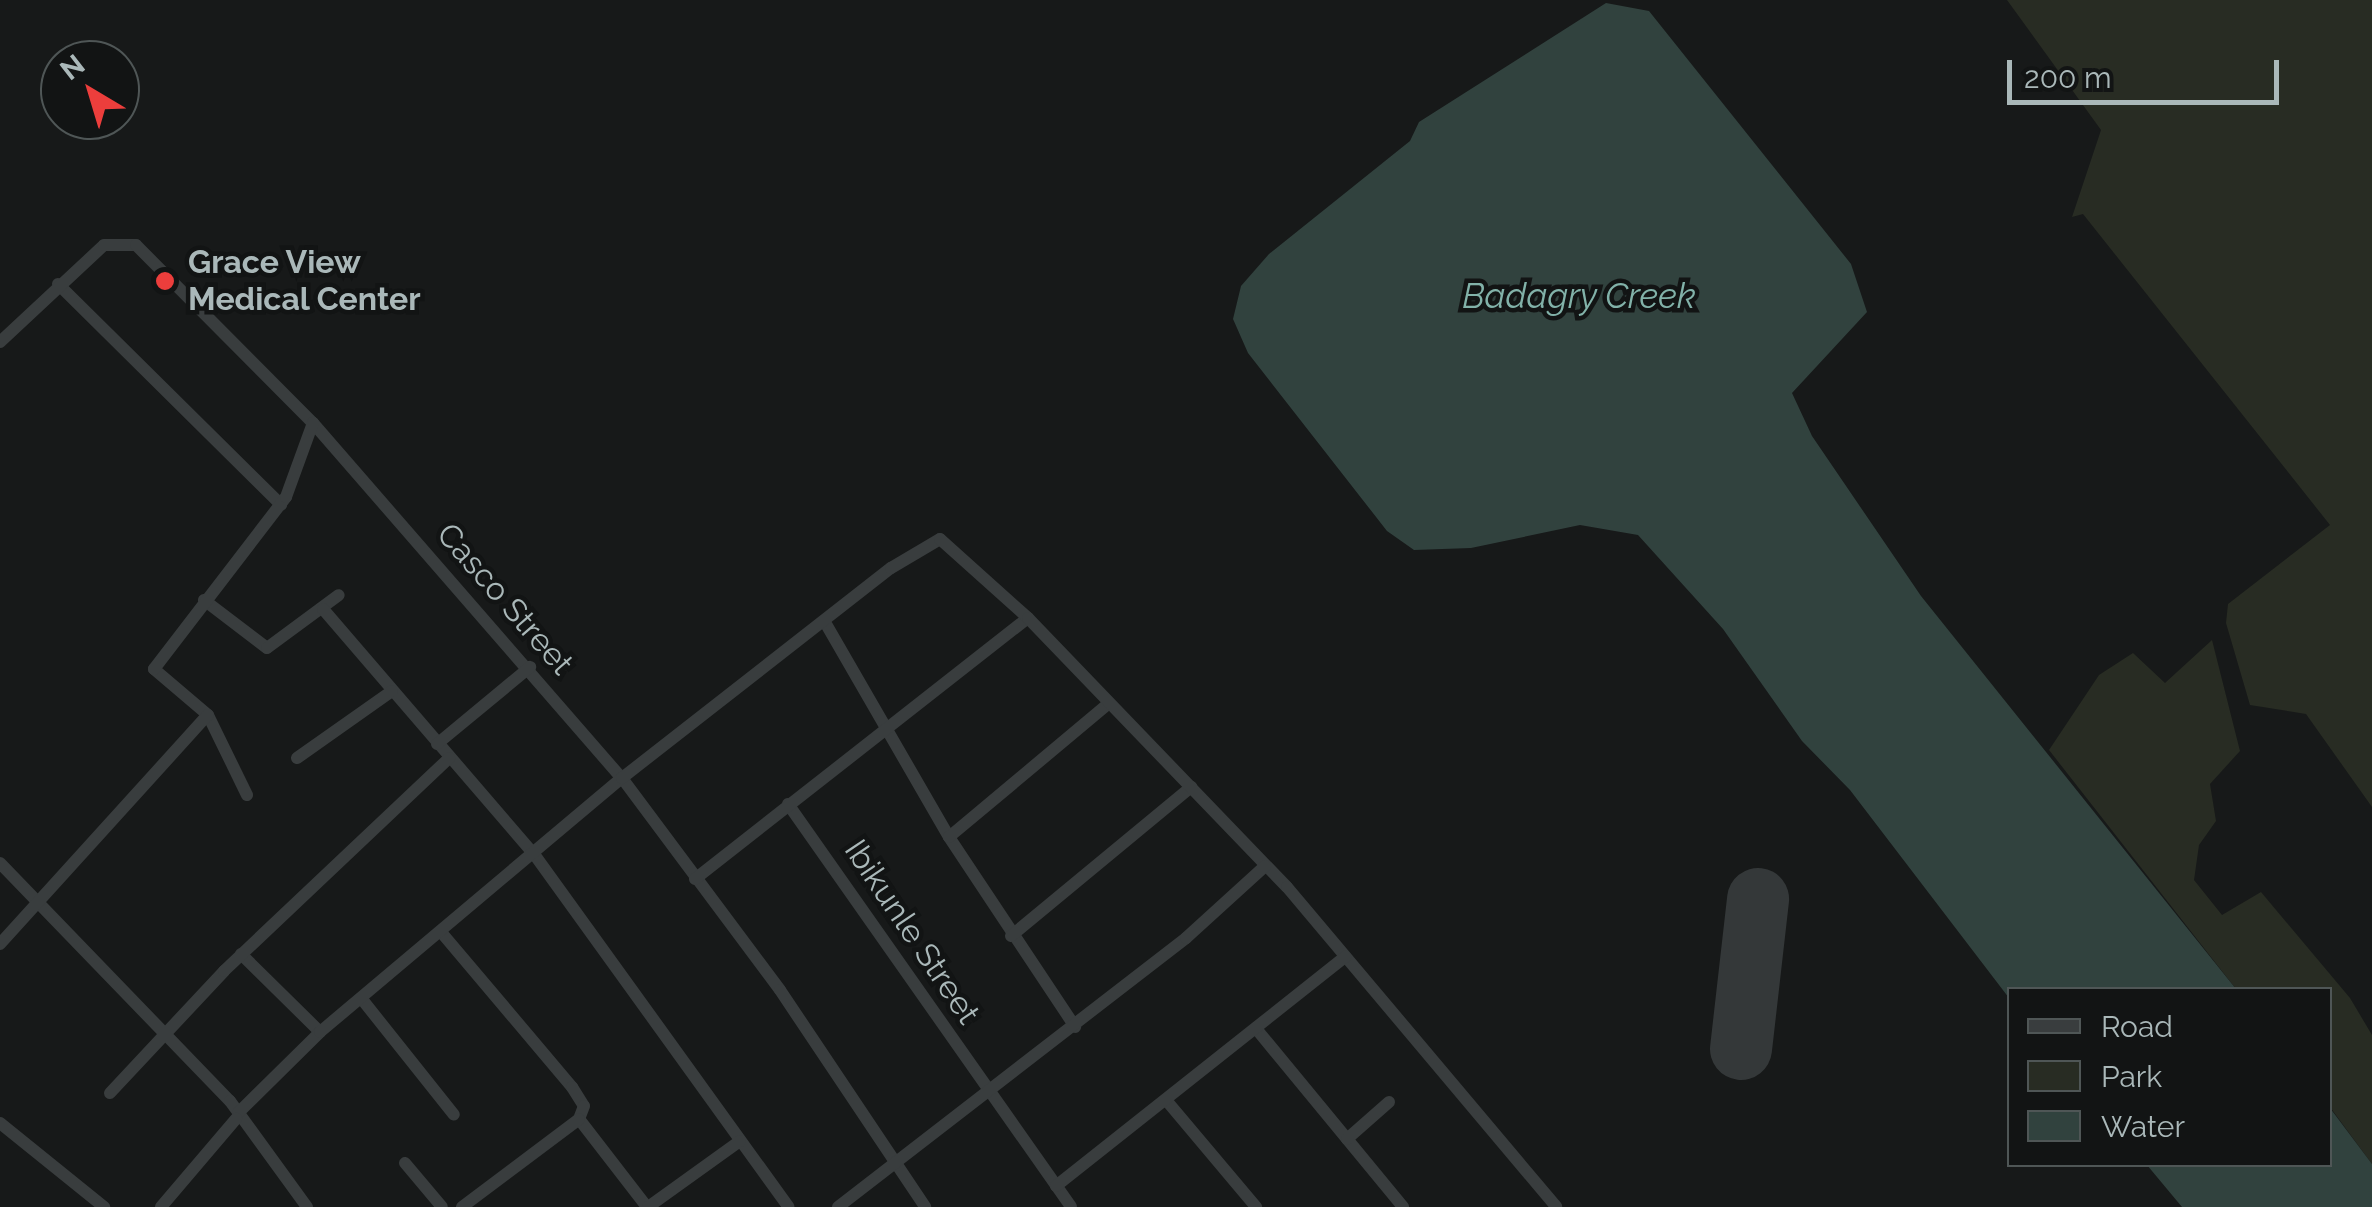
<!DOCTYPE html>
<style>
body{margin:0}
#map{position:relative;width:2372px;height:1207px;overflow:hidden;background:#171919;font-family:Raleway,sans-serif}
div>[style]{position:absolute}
.green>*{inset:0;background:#282c23}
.water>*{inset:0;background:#31423e}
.runway>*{height:62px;margin:-31px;padding:0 31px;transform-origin:31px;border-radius:31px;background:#343839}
.minor>*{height:12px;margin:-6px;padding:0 6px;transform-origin:6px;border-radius:6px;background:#393d3e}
.dots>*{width:28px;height:28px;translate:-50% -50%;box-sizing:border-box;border:5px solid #121414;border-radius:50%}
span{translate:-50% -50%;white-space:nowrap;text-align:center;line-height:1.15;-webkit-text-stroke:9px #121414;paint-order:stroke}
.poi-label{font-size:32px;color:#aab8b9;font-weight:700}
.left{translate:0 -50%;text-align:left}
.street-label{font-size:32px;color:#aab8b9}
.water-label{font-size:35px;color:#82b2a9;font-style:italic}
.legend{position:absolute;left:2007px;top:987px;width:325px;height:180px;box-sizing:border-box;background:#121414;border:2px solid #4f5656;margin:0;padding:12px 18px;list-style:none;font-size:30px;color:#aab8b9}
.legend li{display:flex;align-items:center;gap:20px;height:50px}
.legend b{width:50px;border:2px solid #4f5656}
.north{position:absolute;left:40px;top:40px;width:100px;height:100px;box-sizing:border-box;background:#121414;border:2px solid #4f5656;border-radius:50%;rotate:322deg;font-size:28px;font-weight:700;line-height:40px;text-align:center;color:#aab8b9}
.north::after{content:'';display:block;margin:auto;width:35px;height:45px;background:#ec3e3c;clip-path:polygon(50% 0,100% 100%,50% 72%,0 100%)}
.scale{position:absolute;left:2007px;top:60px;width:272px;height:45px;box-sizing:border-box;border:5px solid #aab8b9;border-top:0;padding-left:12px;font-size:30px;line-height:35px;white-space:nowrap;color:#aab8b9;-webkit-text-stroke:8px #121414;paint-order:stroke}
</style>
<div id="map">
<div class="green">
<div style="clip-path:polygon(2007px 0,2372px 0,2372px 807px,2306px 714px,2250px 705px,2226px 623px,2228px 604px,2330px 525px,2083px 214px,2072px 217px,2101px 130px)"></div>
<div style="clip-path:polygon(2212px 640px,2240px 751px,2210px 784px,2216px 821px,2199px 845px,2194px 880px,2222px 915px,2261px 892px,2350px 998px,2372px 1035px,2372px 1164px,2330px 1107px,2330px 990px,2236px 989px,2049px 750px,2099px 675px,2133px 653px,2165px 683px)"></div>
</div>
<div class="water">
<div style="clip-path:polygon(1606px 3px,1649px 11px,1851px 264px,1867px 312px,1792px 393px,1812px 436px,1921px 596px,2236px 989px,2010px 990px,2009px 998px,1850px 790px,1802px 741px,1723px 629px,1638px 535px,1580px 525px,1471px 548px,1414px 550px,1387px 531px,1248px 353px,1233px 319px,1241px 286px,1269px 254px,1410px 141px,1419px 122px)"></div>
<div style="clip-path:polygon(2330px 1108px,2372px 1164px,2372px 1207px,2182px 1207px,2147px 1165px,2330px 1164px)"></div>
</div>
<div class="runway">
<div style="left:1741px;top:1049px;width:151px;rotate:-83.5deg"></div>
</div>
<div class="minor">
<div style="left:58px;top:284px;width:314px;rotate:44.7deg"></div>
<div style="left:0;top:342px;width:142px;rotate:-43deg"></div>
<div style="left:104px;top:245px;width:32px"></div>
<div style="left:136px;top:245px;width:251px;rotate:45.2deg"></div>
<div style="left:313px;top:423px;width:471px;rotate:49deg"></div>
<div style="left:622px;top:778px;width:264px;rotate:53.3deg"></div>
<div style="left:780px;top:990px;width:261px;rotate:56.2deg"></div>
<div style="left:204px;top:600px;width:79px;rotate:37.3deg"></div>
<div style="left:267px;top:648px;width:89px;rotate:-36.4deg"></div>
<div style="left:323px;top:609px;width:323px;rotate:49.3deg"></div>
<div style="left:534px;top:854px;width:435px;rotate:54.2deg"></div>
<div style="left:826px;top:624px;width:246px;rotate:60deg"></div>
<div style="left:949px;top:837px;width:228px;rotate:56.4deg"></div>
<div style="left:437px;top:744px;width:121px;rotate:-39.6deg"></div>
<div style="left:297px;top:758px;width:116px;rotate:-35.2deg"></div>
<div style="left:247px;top:795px;width:89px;rotate:-116deg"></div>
<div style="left:208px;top:715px;width:71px;rotate:-139.6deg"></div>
<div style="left:154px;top:669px;width:217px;rotate:-52.5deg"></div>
<div style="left:286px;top:497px;width:79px;rotate:-70deg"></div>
<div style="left:788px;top:804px;width:492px;rotate:54.9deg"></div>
<div style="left:949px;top:837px;width:207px;rotate:-39.9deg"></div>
<div style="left:0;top:863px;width:331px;rotate:46deg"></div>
<div style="left:230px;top:1101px;width:131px;rotate:54deg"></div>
<div style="left:695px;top:879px;width:423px;rotate:-38.1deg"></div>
<div style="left:441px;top:932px;width:203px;rotate:49.8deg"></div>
<div style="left:572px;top:1087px;width:22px;rotate:58deg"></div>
<div style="left:584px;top:1106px;width:14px;rotate:111deg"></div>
<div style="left:579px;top:1119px;width:111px;rotate:52.3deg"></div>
<div style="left:1011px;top:936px;width:234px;rotate:-39.6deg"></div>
<div style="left:0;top:944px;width:309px;rotate:-47.8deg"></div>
<div style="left:241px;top:954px;width:111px;rotate:44.6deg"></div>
<div style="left:361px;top:998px;width:149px;rotate:51.5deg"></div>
<div style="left:1258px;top:1031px;width:228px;rotate:50.5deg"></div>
<div style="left:110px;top:1093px;width:167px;rotate:-46.9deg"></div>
<div style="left:224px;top:971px;width:310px;rotate:-43.4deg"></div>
<div style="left:1166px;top:1100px;width:140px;rotate:49.9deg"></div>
<div style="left:238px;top:1113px;width:115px;rotate:-44.6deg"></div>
<div style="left:320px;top:1032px;width:395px;rotate:-40.1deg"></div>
<div style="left:622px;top:778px;width:341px;rotate:-38deg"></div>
<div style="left:891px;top:568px;width:57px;rotate:-30.6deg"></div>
<div style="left:940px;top:539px;width:118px;rotate:41.9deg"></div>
<div style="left:1028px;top:618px;width:373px;rotate:46.1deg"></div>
<div style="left:1287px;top:887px;width:418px;rotate:49.9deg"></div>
<div style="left:0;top:1123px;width:134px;rotate:38.9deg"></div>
<div style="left:1347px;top:1139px;width:56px;rotate:-41.4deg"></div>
<div style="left:405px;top:1163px;width:57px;rotate:49.9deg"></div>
<div style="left:1056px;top:1186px;width:369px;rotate:-38.4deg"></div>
<div style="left:161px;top:1207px;width:116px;rotate:-49.6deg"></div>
<div style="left:462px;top:1207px;width:146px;rotate:-36.9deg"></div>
<div style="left:648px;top:1207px;width:113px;rotate:-35.7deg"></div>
<div style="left:838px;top:1207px;width:440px;rotate:-37.7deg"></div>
<div style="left:1186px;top:938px;width:107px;rotate:-42.3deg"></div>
</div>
<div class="dots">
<div style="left:165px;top:281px;background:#ec3e3c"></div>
</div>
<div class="poi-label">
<span class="left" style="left:188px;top:281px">Grace View<br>Medical Center</span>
</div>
<div class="street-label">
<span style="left:505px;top:599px;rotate:49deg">Casco Street</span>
<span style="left:912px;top:932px;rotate:56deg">Ibikunle Street</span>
</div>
<div class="water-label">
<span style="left:1579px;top:296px">Badagry Creek</span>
</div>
<ul class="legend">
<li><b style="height:12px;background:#393d3e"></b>Road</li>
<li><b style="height:28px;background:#282c23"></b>Park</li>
<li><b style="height:28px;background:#31423e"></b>Water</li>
</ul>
<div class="north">N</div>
<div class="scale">200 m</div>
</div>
